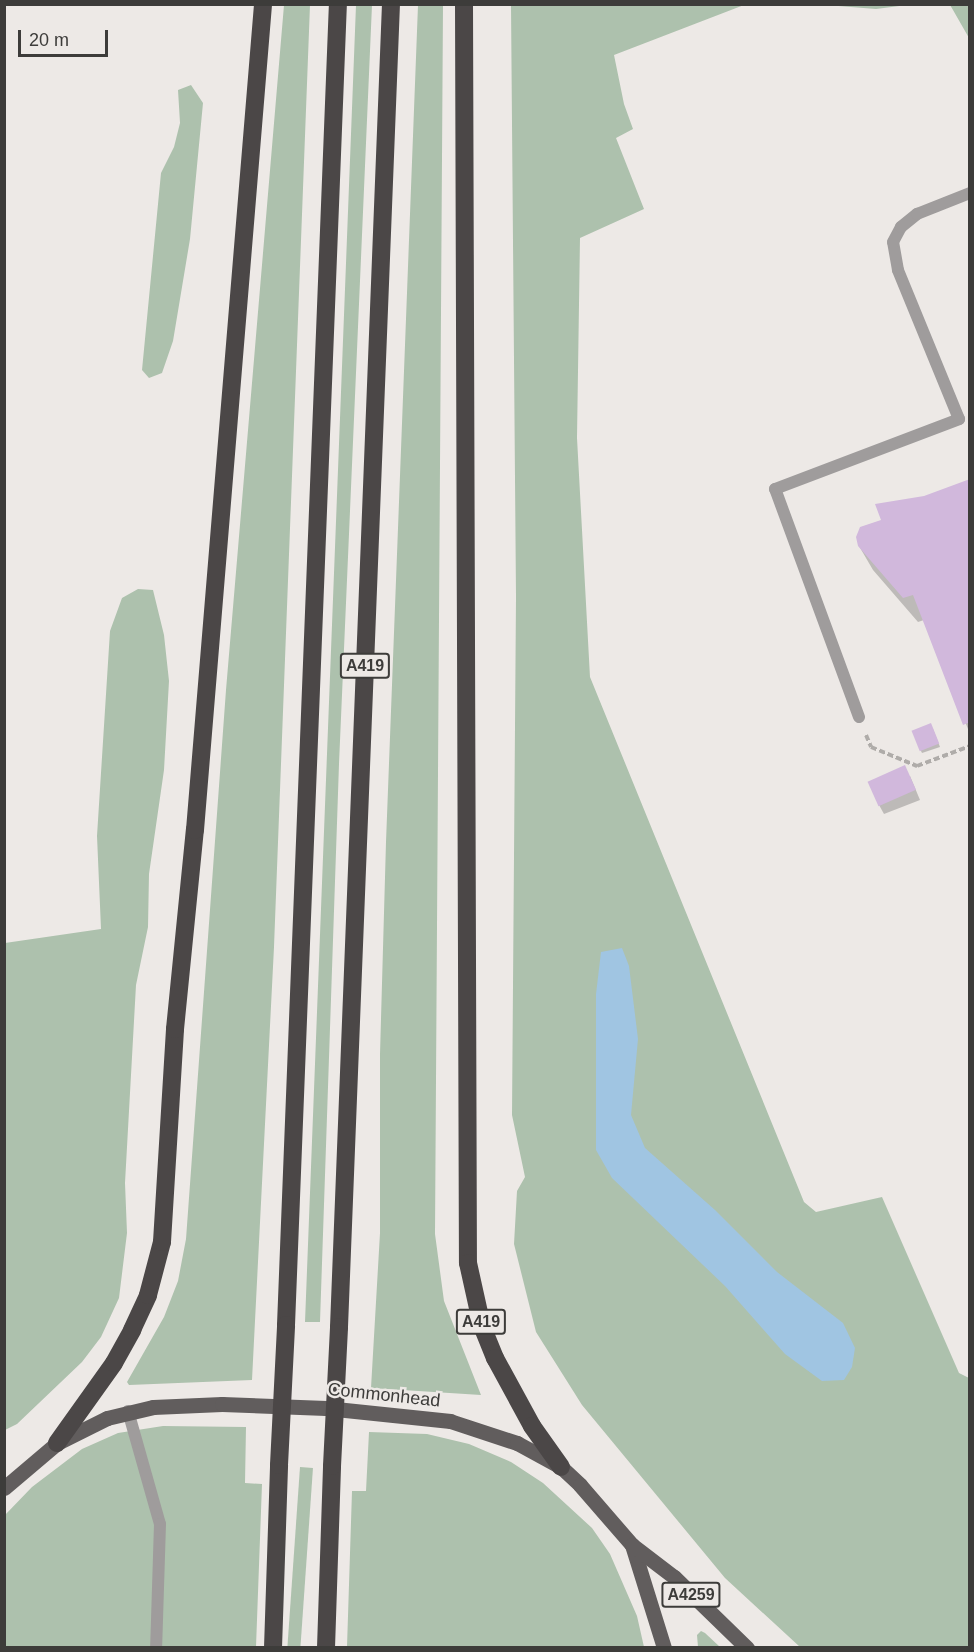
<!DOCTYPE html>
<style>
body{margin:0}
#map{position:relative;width:974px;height:1652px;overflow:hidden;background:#ede9e6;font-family:Arial,sans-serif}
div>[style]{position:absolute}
.green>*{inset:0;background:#adc1ad;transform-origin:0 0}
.water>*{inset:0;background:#a0c5e2}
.shadow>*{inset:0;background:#0003}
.building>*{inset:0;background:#d1b8dc;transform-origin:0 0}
.path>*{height:4px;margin-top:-2px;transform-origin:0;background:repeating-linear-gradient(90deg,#afaca9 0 6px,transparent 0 9px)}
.lane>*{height:12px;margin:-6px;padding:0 6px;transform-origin:6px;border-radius:6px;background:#9f9c9c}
.primary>*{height:15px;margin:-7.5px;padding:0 7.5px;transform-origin:7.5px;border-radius:7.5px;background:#615d5d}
.highway>*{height:18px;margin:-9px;padding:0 9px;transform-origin:9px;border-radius:9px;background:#4b4747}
.highway-bridge>*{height:18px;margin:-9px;padding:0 9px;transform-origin:9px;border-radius:9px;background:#4b4747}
span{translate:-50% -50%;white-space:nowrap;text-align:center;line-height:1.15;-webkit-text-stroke:5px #ede9e6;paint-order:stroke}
.shield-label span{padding:2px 4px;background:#ede9e6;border:2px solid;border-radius:4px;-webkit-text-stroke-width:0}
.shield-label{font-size:16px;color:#3d3c3a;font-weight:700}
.street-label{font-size:18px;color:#3d3c3a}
.frame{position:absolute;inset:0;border:6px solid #3d3c3a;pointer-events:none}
.scale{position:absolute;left:18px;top:30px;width:90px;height:27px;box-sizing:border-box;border:3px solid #3d3c3a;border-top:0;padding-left:8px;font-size:18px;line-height:21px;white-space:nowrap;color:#3d3c3a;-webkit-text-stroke:4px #ede9e6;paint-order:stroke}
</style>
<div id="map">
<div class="green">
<div style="clip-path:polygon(284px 5px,310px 5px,274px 947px,252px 1380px,129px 1385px,127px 1382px,164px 1317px,178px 1281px,186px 1239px,226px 690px)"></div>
<div style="clip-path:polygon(372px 5px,339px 764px,320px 1322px,305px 1322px,356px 5px)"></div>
<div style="clip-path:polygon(418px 5px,443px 5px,435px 1234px,444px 1301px,481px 1395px,371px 1388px,380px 1233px,380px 1054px,386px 842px)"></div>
<div style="clip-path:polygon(511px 5px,744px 5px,614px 55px,624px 104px,633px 129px,616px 138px,644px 209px,580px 238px,577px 438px,590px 677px,804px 1202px,816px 1212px,882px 1197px,959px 1373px,969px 1378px,969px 1647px,800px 1647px,725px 1578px,582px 1405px,536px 1332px,514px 1244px,517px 1191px,525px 1177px,512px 1115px,516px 597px)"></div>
<div style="clip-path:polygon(826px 5px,907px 4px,907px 5px,876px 9px)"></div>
<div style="clip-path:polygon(950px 5px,969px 5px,969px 38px,953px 10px)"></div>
<div style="clip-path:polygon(191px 85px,203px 103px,190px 239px,173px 341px,162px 373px,149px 378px,142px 370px,161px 173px,174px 147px,180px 123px,178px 90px)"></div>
<div style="clip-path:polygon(138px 589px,153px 590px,164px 635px,169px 681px,164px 770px,149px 874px,148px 927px,136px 985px,125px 1183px,127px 1233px,119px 1298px,101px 1337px,82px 1362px,17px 1424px,5px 1430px,5px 943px,101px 929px,97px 836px,110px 631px,122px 598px)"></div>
<div style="clip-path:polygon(163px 1426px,246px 1427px,245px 1483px,262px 1484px,256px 1647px,5px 1648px,5px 1515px,32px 1487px,82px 1449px,118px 1433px)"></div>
<div style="clip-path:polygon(369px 1432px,427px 1434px,469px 1444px,511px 1462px,543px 1483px,592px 1528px,610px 1554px,637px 1616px,644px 1647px,347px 1647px,352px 1491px,366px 1491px)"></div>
<div style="left:300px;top:1467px;width:13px;height:180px;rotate:4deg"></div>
<div style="clip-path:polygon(701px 1631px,705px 1633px,720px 1647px,698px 1647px,697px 1635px)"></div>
</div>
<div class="water">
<div style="clip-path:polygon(622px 948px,629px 966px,638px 1039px,631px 1115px,645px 1148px,715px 1210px,777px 1272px,843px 1323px,855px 1348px,852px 1367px,844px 1380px,822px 1381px,785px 1354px,725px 1286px,612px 1178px,596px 1150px,596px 994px,601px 952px)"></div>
</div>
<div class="shadow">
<div style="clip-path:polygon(970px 481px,970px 734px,924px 620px,918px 622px,873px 570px,859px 546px,883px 521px,925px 498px)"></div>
<div style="clip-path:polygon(933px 729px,940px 747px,922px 753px,920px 749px)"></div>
<div style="clip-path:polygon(910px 776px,920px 800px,884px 814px,879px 805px)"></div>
</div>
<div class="building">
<div style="clip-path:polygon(970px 479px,970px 722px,963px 725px,913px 595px,903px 598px,858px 546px,856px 537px,860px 527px,881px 520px,875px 504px,924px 496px)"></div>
<div style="left:931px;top:723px;width:22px;height:21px;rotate:68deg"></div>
<div style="left:905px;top:765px;width:27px;height:41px;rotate:66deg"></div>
</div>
<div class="path">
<div style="left:866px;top:735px;width:13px;rotate:67deg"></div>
<div style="left:871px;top:747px;width:50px;rotate:22.4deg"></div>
<div style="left:917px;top:766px;width:57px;rotate:-20.7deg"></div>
</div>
<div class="lane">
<div style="left:859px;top:717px;width:243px;rotate:-110.2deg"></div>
<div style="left:775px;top:489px;width:197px;rotate:-20.8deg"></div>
<div style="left:959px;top:419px;width:161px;rotate:-112.3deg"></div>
<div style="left:898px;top:270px;width:28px;rotate:-100deg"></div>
<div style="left:893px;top:242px;width:17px;rotate:-62deg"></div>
<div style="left:901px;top:227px;width:21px;rotate:-39deg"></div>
<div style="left:917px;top:214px;width:57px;rotate:-21.6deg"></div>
<div style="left:128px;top:1411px;width:117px;rotate:74.2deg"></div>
<div style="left:160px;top:1524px;width:124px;rotate:91.8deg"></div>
</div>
<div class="primary">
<div style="left:4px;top:1488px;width:70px;rotate:-40.3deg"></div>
<div style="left:57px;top:1443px;width:56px;rotate:-26.6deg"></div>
<div style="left:107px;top:1418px;width:47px;rotate:-13.4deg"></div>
<div style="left:153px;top:1407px;width:69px;rotate:-2.5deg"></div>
<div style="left:222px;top:1404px;width:104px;rotate:2.2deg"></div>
<div style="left:326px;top:1408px;width:125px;rotate:6deg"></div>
<div style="left:450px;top:1421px;width:71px;rotate:18.2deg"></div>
<div style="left:517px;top:1443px;width:50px;rotate:28.6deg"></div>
<div style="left:561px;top:1467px;width:26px;rotate:43deg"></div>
<div style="left:580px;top:1485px;width:79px;rotate:49.1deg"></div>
<div style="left:632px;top:1545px;width:108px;rotate:72.7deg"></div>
<div style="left:632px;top:1545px;width:53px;rotate:37.3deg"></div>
<div style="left:674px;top:1577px;width:102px;rotate:44.2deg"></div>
</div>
<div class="highway">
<div style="left:464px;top:4px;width:1259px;rotate:89.82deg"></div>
<div style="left:468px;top:1263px;width:65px;rotate:77.5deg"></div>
<div style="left:482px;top:1326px;width:35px;rotate:68deg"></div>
<div style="left:495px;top:1358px;width:77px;rotate:61.4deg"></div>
<div style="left:532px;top:1426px;width:50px;rotate:54.7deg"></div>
<div style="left:286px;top:1325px;width:1322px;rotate:-87.75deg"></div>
<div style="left:339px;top:1327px;width:1324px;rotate:-87.75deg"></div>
<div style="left:57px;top:1443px;width:98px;rotate:-54.5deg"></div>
<div style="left:114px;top:1363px;width:38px;rotate:-61deg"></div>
<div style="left:132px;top:1330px;width:38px;rotate:-65deg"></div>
<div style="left:148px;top:1295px;width:55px;rotate:-75.2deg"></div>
<div style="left:162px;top:1242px;width:213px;rotate:-86.5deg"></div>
<div style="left:175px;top:1029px;width:200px;rotate:-84.3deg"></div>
<div style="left:195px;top:830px;width:829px;rotate:-85.29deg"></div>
<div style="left:273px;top:1648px;width:183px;rotate:-88.1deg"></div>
<div style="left:326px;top:1648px;width:182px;rotate:-88.1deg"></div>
</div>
<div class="highway-bridge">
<div style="left:279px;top:1465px;width:140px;rotate:-87.1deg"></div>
<div style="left:332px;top:1466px;width:139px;rotate:-87.1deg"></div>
</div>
<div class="shield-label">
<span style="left:365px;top:666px">A419</span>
<span style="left:481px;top:1322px">A419</span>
<span style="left:691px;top:1595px">A4259</span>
</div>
<div class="street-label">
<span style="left:384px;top:1395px;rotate:6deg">Commonhead</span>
</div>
<div class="frame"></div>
<div class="scale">20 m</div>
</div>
